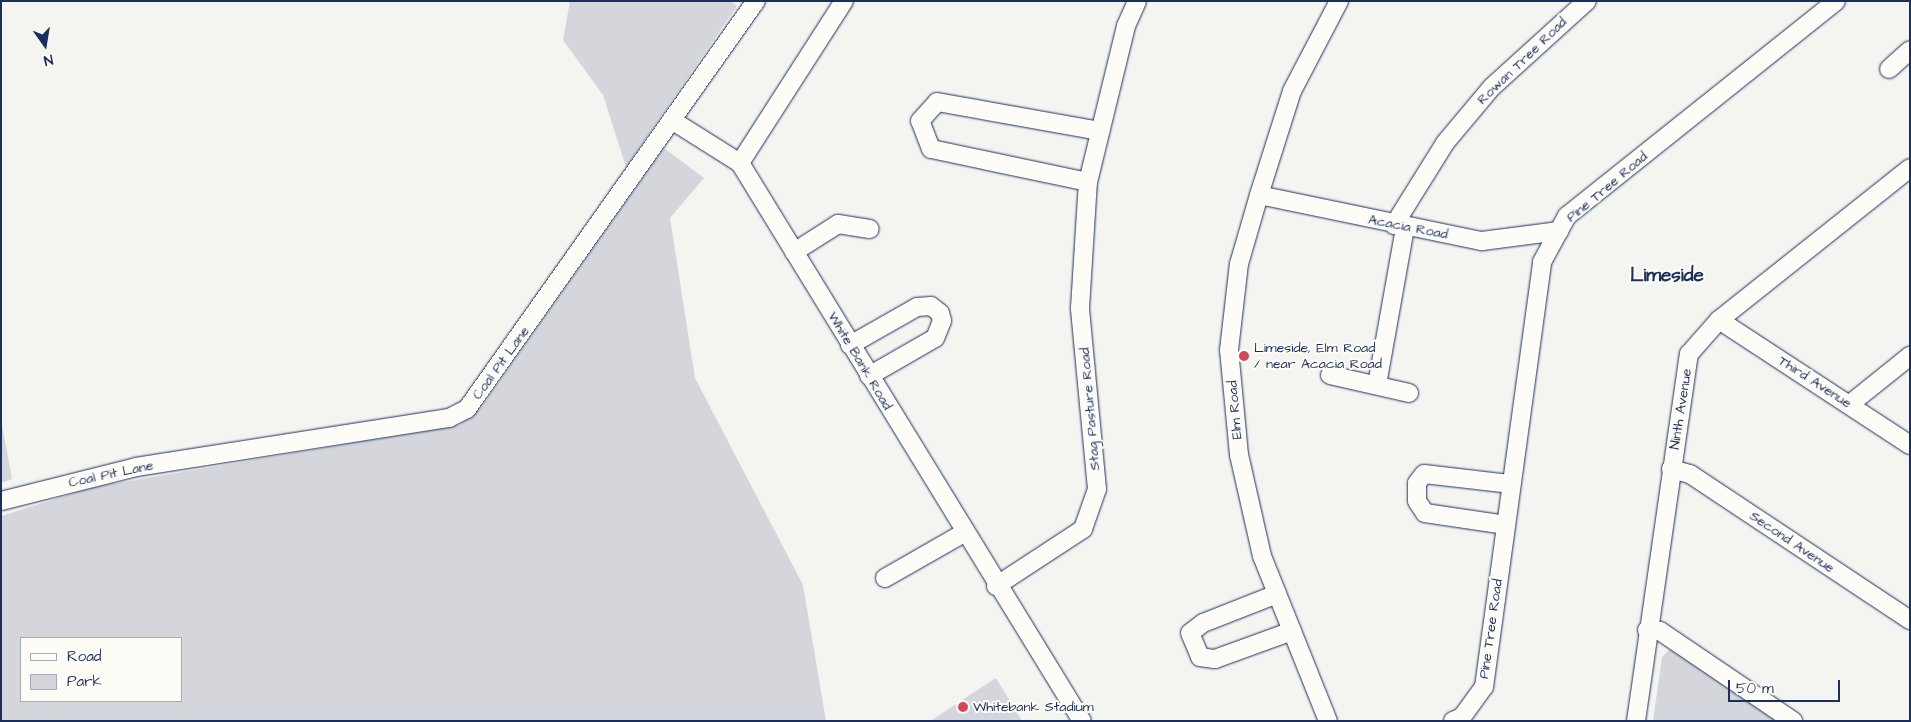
<!DOCTYPE html>
<style>
body{margin:0}
#map{position:relative;width:1911px;height:722px;overflow:hidden;background:#f4f4f1;font-family:"Architects Daughter",sans-serif}
div>[style]{position:absolute}
.green>*{inset:0;background:#d4d6db}
.roads{filter:drop-shadow(0 0 1px #1b2f5e) drop-shadow(0 0 1px #1b2f5e)}
.minor>*{height:18px;margin:-9px;padding:0 9px;transform-origin:9px;border-radius:9px;background:#fdfcf7}
.dots>*{width:14px;height:14px;translate:-50% -50%;box-sizing:border-box;border:2px solid #fdfcf7;border-radius:50%}
span{translate:-50% -50%;white-space:nowrap;text-align:center;line-height:1.15;-webkit-text-stroke:4px #fdfcf7;paint-order:stroke}
.street-label{font-size:14px;color:#1b2f5e}
.poi-label{font-size:14px;color:#1b2f5e}
.left{translate:0 -50%;text-align:left}
.district-label{font-size:19px;color:#1b2f5e;font-weight:700}
.frame{position:absolute;inset:0;border:2px solid #1b2f5e;pointer-events:none}
.legend{position:absolute;left:20px;top:637px;width:162px;height:65px;box-sizing:border-box;background:#fdfcf7;border:1px solid #a3aaba;margin:0;padding:6px 9px;list-style:none;font-size:15px;color:#1b2f5e}
.legend li{display:flex;align-items:center;gap:10px;height:25px}
.legend b{width:25px;border:1px solid #a3aaba}
.north{position:absolute;left:20px;top:20px;width:50px;height:50px;-webkit-text-stroke:4px #fdfcf7;paint-order:stroke;rotate:167deg;font-size:14px;font-weight:700;line-height:20px;text-align:center;color:#1b2f5e}
.north::after{content:'';display:block;margin:auto;width:18px;height:22px;background:#1b2f5e;clip-path:polygon(50% 0,100% 100%,50% 72%,0 100%)}
.scale{position:absolute;left:1728px;top:680px;width:112px;height:22px;box-sizing:border-box;border:2px solid #1b2f5e;border-top:0;padding-left:6px;font-size:15px;line-height:18px;white-space:nowrap;color:#1b2f5e;-webkit-text-stroke:4px #fdfcf7;paint-order:stroke}
</style>
<div id="map">
<div class="green">
<div style="clip-path:polygon(570px 1px,731px 1px,737px 6px,626px 167px,603px 95px,563px 40px)"></div>
<div style="clip-path:polygon(evenodd,664px 148px,704px 178px,670px 218px,695px 378px,803px 585px,826px 721px,1px 721px,1px 516px,94px 487px,459px 425px,480px 409px,664px 148px,21px 638px,181px 638px,181px 701px,21px 701px,21px 638px)"></div>
<div style="clip-path:polygon(1px 419px,12px 479px,1px 483px)"></div>
<div style="clip-path:polygon(1672px 647px,1779px 721px,1653px 721px,1662px 657px)"></div>
<div style="clip-path:polygon(996px 678px,1022px 721px,930px 721px)"></div>
</div>
<div class="roads">
<div class="minor">
<div style="left:844px;top:1px;width:193px;rotate:122.7deg"></div>
<div style="left:740px;top:163px;width:654px;rotate:58.5deg"></div>
<div style="left:1889px;top:69px;width:28px;rotate:-42deg"></div>
<div style="left:673px;top:121px;width:79px;rotate:32.1deg"></div>
<div style="left:1088px;top:182px;width:160px;rotate:-168.1deg"></div>
<div style="left:931px;top:149px;width:30px;rotate:-111deg"></div>
<div style="left:920px;top:121px;width:25px;rotate:-48deg"></div>
<div style="left:937px;top:102px;width:166px;rotate:10.1deg"></div>
<div style="left:1259px;top:195px;width:228px;rotate:11.7deg"></div>
<div style="left:1482px;top:241px;width:78px;rotate:-7.4deg"></div>
<div style="left:1394px;top:225px;width:97px;rotate:-58.1deg"></div>
<div style="left:1445px;top:143px;width:73px;rotate:-50deg"></div>
<div style="left:1492px;top:87px;width:128px;rotate:-42.2deg"></div>
<div style="left:794px;top:252px;width:52px;rotate:-32.5deg"></div>
<div style="left:838px;top:224px;width:32px;rotate:9deg"></div>
<div style="left:1719px;top:320px;width:228px;rotate:33.2deg"></div>
<div style="left:850px;top:345px;width:77px;rotate:-29.6deg"></div>
<div style="left:917px;top:307px;width:14px;rotate:-4deg"></div>
<div style="left:931px;top:306px;width:11px;rotate:38deg"></div>
<div style="left:940px;top:313px;width:8px;rotate:76deg"></div>
<div style="left:942px;top:321px;width:18px;rotate:112deg"></div>
<div style="left:935px;top:338px;width:76px;rotate:150.1deg"></div>
<div style="left:1330px;top:375px;width:81px;rotate:12.8deg"></div>
<div style="left:1377px;top:385px;width:159px;rotate:-79.9deg"></div>
<div style="left:1850px;top:404px;width:77px;rotate:-38.7deg"></div>
<div style="left:1671px;top:469px;width:20px;rotate:15deg"></div>
<div style="left:1690px;top:474px;width:264px;rotate:33.6deg"></div>
<div style="left:1px;top:501px;width:139px;rotate:-14.1deg"></div>
<div style="left:136px;top:467px;width:317px;rotate:-8.9deg"></div>
<div style="left:449px;top:418px;width:20px;rotate:-27deg"></div>
<div style="left:467px;top:409px;width:500px;rotate:-54.7deg"></div>
<div style="left:1506px;top:525px;width:82px;rotate:-171.6deg"></div>
<div style="left:1425px;top:513px;width:14px;rotate:-124deg"></div>
<div style="left:1417px;top:501px;width:18px;rotate:-90deg"></div>
<div style="left:1417px;top:483px;width:11px;rotate:-52deg"></div>
<div style="left:1424px;top:474px;width:88px;rotate:6.6deg"></div>
<div style="left:885px;top:578px;width:91px;rotate:-29.7deg"></div>
<div style="left:996px;top:586px;width:104px;rotate:-33.2deg"></div>
<div style="left:1083px;top:529px;width:42px;rotate:-70.7deg"></div>
<div style="left:1097px;top:489px;width:182px;rotate:-95.4deg"></div>
<div style="left:1080px;top:308px;width:126px;rotate:-86.4deg"></div>
<div style="left:1088px;top:182px;width:161px;rotate:-76.3deg"></div>
<div style="left:1126px;top:26px;width:27px;rotate:-66deg"></div>
<div style="left:1277px;top:594px;width:79px;rotate:158.6deg"></div>
<div style="left:1203px;top:623px;width:16px;rotate:142deg"></div>
<div style="left:1190px;top:633px;width:26px;rotate:67deg"></div>
<div style="left:1200px;top:657px;width:15px;rotate:8deg"></div>
<div style="left:1215px;top:659px;width:82px;rotate:-20deg"></div>
<div style="left:1647px;top:630px;width:13px;rotate:4deg"></div>
<div style="left:1660px;top:631px;width:161px;rotate:34.1deg"></div>
<div style="left:1328px;top:721px;width:178px;rotate:-111.8deg"></div>
<div style="left:1262px;top:556px;width:104px;rotate:-102.8deg"></div>
<div style="left:1239px;top:455px;width:105px;rotate:-95.4deg"></div>
<div style="left:1229px;top:350px;width:87px;rotate:-83.4deg"></div>
<div style="left:1239px;top:264px;width:72px;rotate:-73.8deg"></div>
<div style="left:1259px;top:195px;width:109px;rotate:-72.4deg"></div>
<div style="left:1292px;top:91px;width:102px;rotate:-62.4deg"></div>
<div style="left:1453px;top:721px;width:10px;rotate:-24deg"></div>
<div style="left:1462px;top:717px;width:37px;rotate:-54deg"></div>
<div style="left:1484px;top:687px;width:429px;rotate:-82.2deg"></div>
<div style="left:1542px;top:262px;width:52px;rotate:-61.5deg"></div>
<div style="left:1567px;top:216px;width:344px;rotate:-38.6deg"></div>
<div style="left:1636px;top:721px;width:371px;rotate:-81.8deg"></div>
<div style="left:1689px;top:354px;width:45px;rotate:-48.6deg"></div>
<div style="left:1719px;top:320px;width:244px;rotate:-38.5deg"></div>
</div>
</div>
<div class="dots">
<div style="left:1244px;top:356px;background:#d1495b"></div>
<div style="left:963px;top:707px;background:#d1495b"></div>
</div>
<div class="street-label">
<span style="left:1522px;top:61px;rotate:-44deg">Rowan Tree Road</span>
<span style="left:1607px;top:187px;rotate:-40deg">Pine Tree Road</span>
<span style="left:1408px;top:227px;rotate:11deg">Acacia Road</span>
<span style="left:860px;top:361px;rotate:59deg">White Bank Road</span>
<span style="left:501px;top:363px;rotate:-54deg">Coal Pit Lane</span>
<span style="left:1815px;top:382px;rotate:33deg">Third Avenue</span>
<span style="left:1090px;top:409px;rotate:-95deg">Stag Pasture Road</span>
<span style="left:1681px;top:409px;rotate:-81deg">Ninth Avenue</span>
<span style="left:1235px;top:410px;rotate:-95deg">Elm Road</span>
<span style="left:111px;top:474px;rotate:-12deg">Coal Pit Lane</span>
<span style="left:1792px;top:542px;rotate:34deg">Second Avenue</span>
<span style="left:1491px;top:629px;rotate:-82deg">Pine Tree Road</span>
</div>
<div class="poi-label">
<span class="left" style="left:1254px;top:356px">Limeside, Elm Road<br>/ near Acacia Road</span>
<span class="left" style="left:973px;top:707px">Whitebank Stadium</span>
</div>
<div class="district-label">
<span style="left:1667px;top:276px">Limeside</span>
</div>
<div class="frame"></div>
<ul class="legend">
<li><b style="height:6px;background:#fdfcf7"></b>Road</li>
<li><b style="height:14px;background:#d4d6db"></b>Park</li>
</ul>
<div class="north">N</div>
<div class="scale">50 m</div>
</div>
